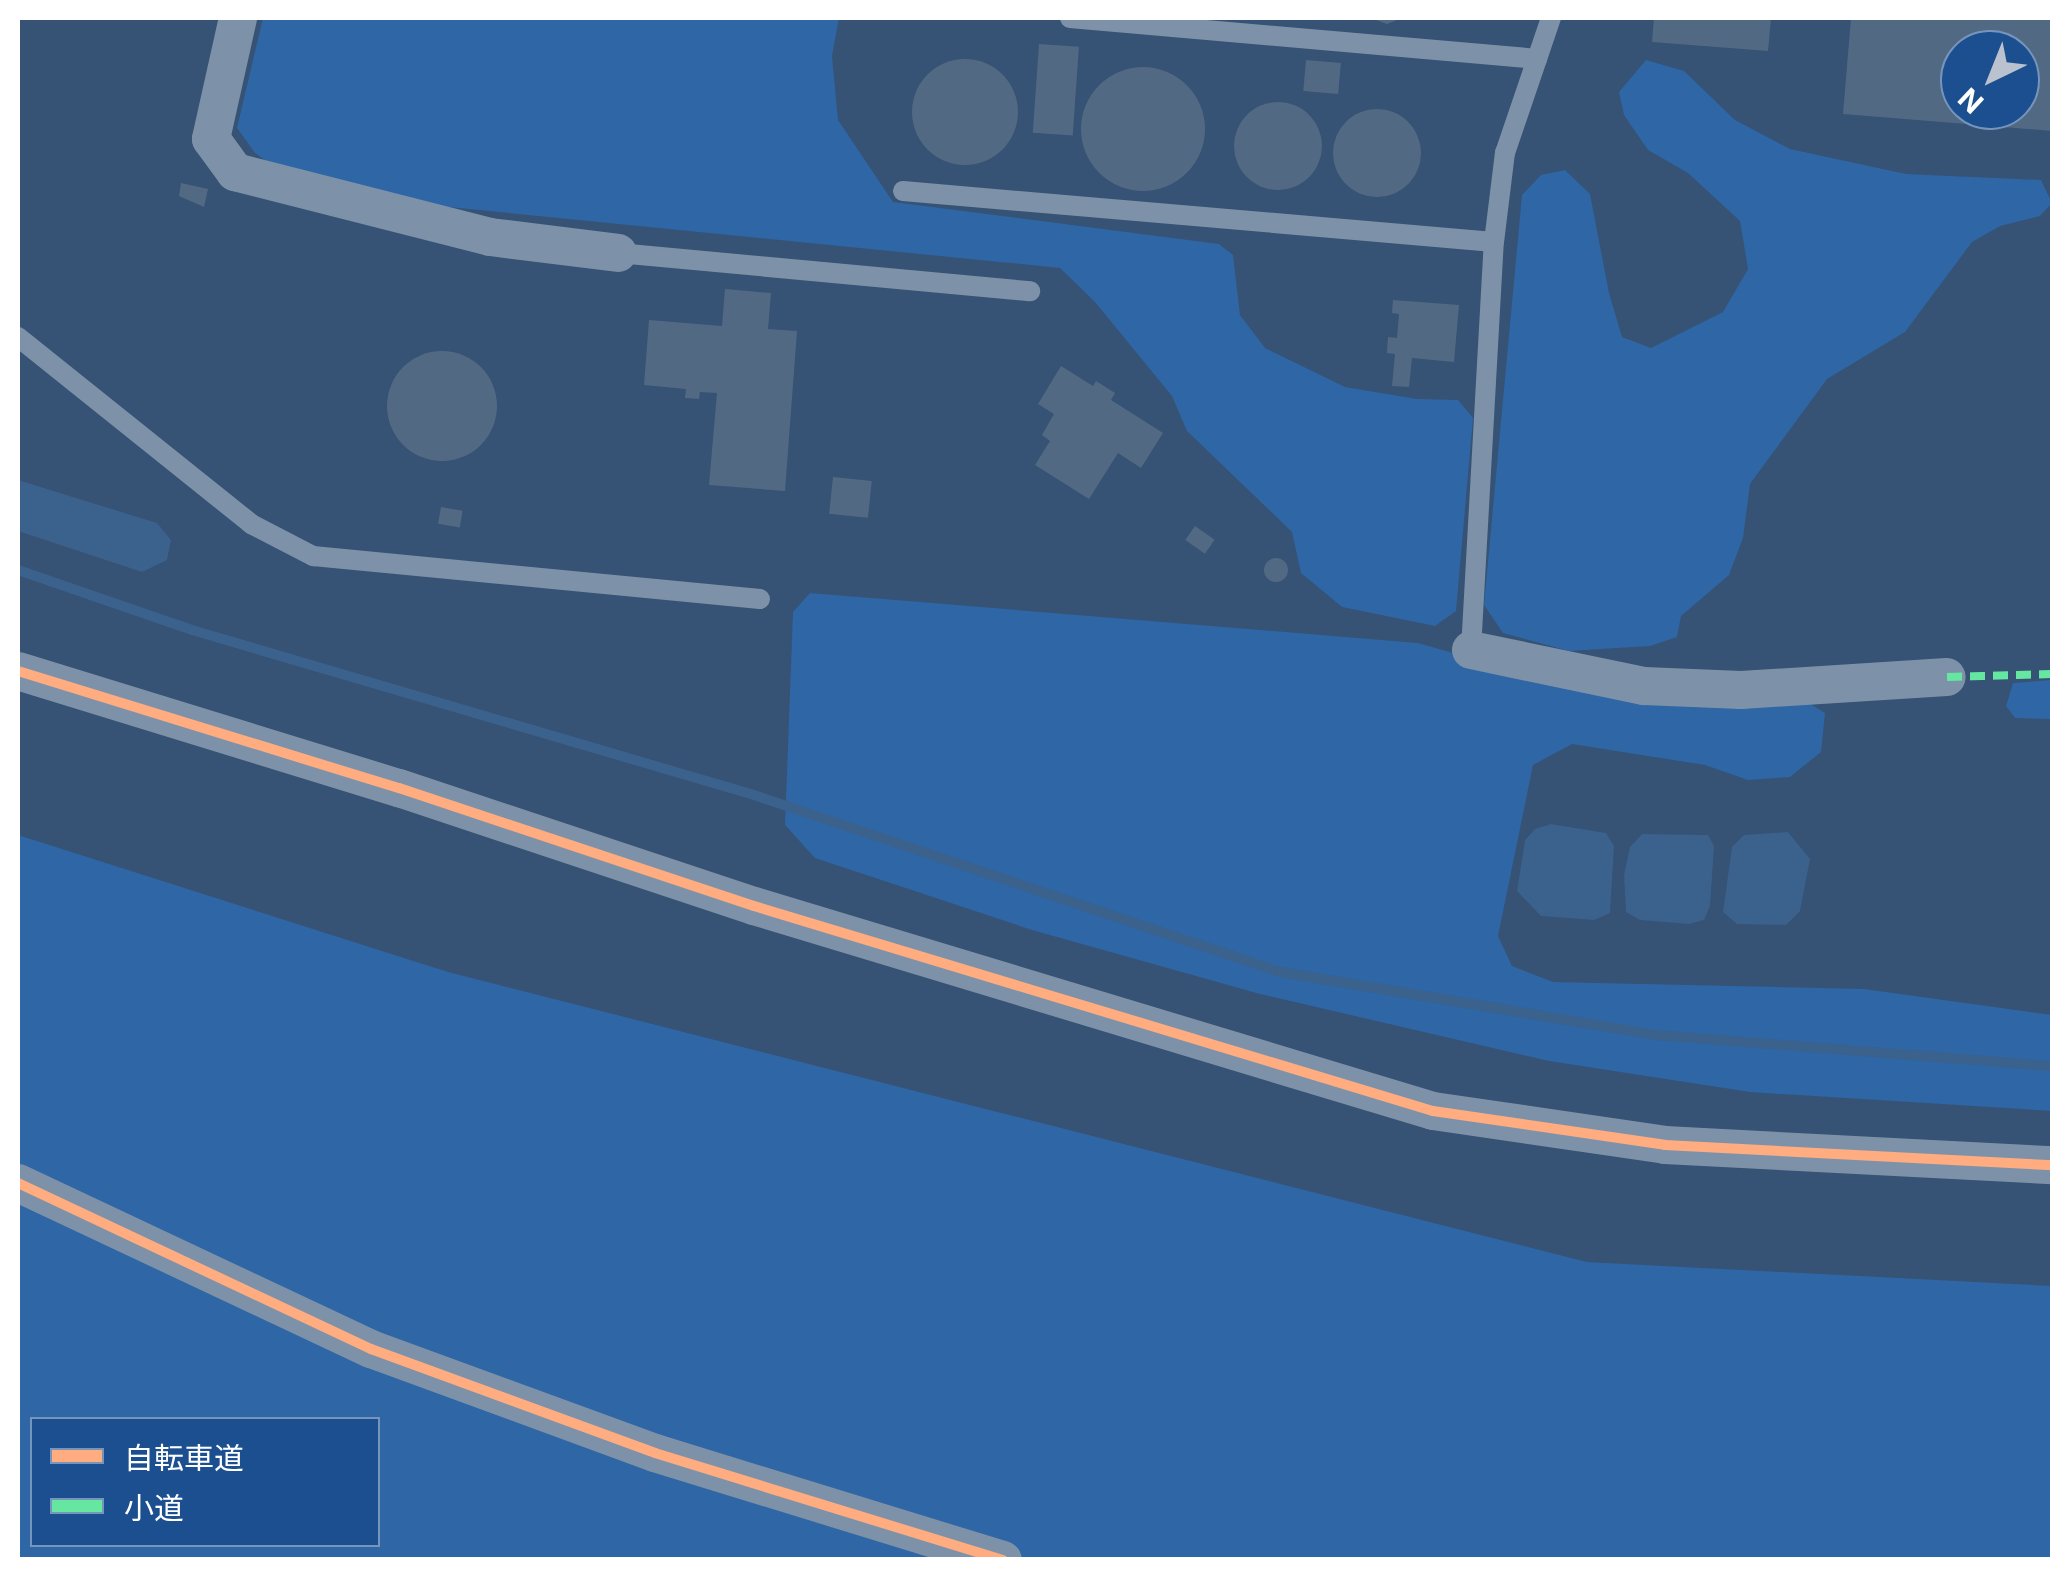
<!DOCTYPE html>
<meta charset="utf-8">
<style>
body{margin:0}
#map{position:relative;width:2070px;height:1577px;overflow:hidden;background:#365274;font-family:Inter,"Noto Sans JP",sans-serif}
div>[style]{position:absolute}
.green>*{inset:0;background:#2f66a5}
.water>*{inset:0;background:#3b618d}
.stream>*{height:10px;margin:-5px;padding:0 5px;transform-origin:5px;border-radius:5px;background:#3b618d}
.building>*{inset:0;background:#526984;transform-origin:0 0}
.round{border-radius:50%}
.lane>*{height:20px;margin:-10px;padding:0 10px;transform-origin:10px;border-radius:10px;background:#7d92a8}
.street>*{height:38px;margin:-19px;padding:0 19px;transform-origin:19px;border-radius:19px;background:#7d92a8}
.quiet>*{height:8px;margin-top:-4px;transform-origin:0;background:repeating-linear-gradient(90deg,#66e7a1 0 15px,transparent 0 23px)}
.cycleway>*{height:10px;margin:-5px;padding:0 5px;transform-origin:5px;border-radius:5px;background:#ffac80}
span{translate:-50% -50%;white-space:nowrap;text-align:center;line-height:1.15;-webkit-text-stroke:9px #1b4f8f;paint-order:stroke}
.frame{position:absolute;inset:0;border:20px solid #fff;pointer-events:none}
.legend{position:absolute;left:30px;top:1417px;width:350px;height:130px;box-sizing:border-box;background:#1b4f8f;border:2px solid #7695bc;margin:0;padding:12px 18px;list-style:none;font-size:30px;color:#fff}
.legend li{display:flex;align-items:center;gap:20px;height:50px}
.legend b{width:50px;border:2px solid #7695bc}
.north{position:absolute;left:1940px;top:30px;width:100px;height:100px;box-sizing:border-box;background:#1b4f8f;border:2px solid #7695bc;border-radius:50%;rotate:223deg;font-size:28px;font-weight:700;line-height:40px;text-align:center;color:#fff}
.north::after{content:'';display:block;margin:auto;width:35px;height:45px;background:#b9c2ce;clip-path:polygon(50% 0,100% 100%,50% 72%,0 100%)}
</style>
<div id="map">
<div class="green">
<div style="clip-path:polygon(263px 18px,839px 18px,832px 56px,838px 120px,893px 202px,1219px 244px,1233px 255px,1240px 315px,1265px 348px,1345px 387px,1417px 399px,1458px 400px,1473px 418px,1456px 611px,1435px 626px,1342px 607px,1301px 573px,1292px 532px,1187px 431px,1172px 396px,1095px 302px,1060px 268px,419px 204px,281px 172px,255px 153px,237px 128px)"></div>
<div style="clip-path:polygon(1646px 60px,1684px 71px,1735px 120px,1790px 149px,1906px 174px,2041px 180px,2052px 203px,2040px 216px,2000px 226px,1972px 242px,1905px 332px,1827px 379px,1750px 484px,1743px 538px,1729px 575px,1681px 616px,1677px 637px,1650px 646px,1569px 651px,1503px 633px,1484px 605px,1522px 195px,1541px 175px,1565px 170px,1590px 194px,1609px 293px,1622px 337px,1651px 348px,1723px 312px,1748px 269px,1740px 221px,1688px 173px,1648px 150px,1624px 115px,1619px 92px)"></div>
<div style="clip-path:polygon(810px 593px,1418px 643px,1537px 677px,1804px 700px,1825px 713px,1821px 752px,1790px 777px,1748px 780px,1705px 765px,1572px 744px,1533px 765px,1498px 936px,1512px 966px,1553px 982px,1864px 989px,2052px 1015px,2052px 1111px,1750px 1092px,1549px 1061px,1260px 994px,1032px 930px,815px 858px,785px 825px,793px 612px)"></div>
<div style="clip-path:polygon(2052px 680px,2052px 719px,2015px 718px,2006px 706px,2013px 683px)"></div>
<div style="clip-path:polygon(evenodd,18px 835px,448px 972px,1587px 1262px,2052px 1286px,2052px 1559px,22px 1560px,18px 1557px,18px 835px,32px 1420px,378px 1420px,378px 1544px,32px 1544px,32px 1420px)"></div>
</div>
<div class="water">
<div style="clip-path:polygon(18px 480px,157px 523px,171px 540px,167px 560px,142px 572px,18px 531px)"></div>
<div style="clip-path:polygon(1551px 824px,1606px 833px,1614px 846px,1610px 913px,1594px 920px,1541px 916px,1517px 891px,1525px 840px,1535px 829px)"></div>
<div style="clip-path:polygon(1788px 832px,1810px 859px,1800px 911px,1786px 925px,1737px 924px,1723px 912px,1732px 847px,1744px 835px)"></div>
<div style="clip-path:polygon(1642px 834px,1708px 835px,1714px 846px,1710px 906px,1704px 920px,1689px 924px,1640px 920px,1626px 912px,1624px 875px,1630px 847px)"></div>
</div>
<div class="stream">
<div style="left:18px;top:570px;width:184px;rotate:19deg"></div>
<div style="left:192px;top:630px;width:586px;rotate:16.36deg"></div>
<div style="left:754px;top:795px;width:555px;rotate:18.6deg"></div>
<div style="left:1280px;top:972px;width:381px;rotate:9.5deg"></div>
<div style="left:1656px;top:1035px;width:397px;rotate:4.5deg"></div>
</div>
<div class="building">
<div style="clip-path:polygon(1371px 18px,1402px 18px,1387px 24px)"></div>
<div style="clip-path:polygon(1654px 18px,1771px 18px,1768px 51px,1652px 42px)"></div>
<div style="clip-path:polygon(evenodd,1851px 18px,2052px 18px,2052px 131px,1843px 114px,1851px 18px,1960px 50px,2020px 50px,2020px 110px,1960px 110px,1960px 50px)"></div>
<div style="left:1039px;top:44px;width:40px;height:89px;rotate:4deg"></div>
<div class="round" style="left:912px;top:59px;width:106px;height:106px"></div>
<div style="left:1306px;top:60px;width:35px;height:31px;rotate:5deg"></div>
<div class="round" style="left:1081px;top:67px;width:124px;height:124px"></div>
<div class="round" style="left:1234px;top:102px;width:88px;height:88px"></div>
<div class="round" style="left:1333px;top:109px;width:88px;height:88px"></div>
<div style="clip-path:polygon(181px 183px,208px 189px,204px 207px,179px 196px)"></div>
<div style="clip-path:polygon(725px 289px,771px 293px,768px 329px,797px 331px,785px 491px,709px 485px,717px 393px,700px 392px,699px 399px,685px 398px,686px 389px,644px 385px,649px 320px,722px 326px)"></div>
<div style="clip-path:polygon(1393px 300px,1459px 305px,1454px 362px,1412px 358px,1409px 387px,1392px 386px,1395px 354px,1387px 353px,1388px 337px,1397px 338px,1399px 314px,1392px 313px)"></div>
<div class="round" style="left:387px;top:351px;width:110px;height:110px"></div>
<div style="clip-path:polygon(1061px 366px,1093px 386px,1096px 381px,1115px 393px,1111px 400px,1163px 433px,1141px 468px,1118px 453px,1089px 499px,1035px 465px,1050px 441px,1042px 435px,1054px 414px,1038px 404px)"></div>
<div style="left:833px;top:477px;width:39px;height:37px;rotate:6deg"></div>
<div style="left:441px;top:507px;width:22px;height:17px;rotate:10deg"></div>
<div style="left:1195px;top:526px;width:24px;height:17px;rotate:35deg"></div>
<div class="round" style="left:1264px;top:558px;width:24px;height:24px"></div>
</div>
<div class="lane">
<div style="left:1070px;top:18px;width:469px;rotate:5deg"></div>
<div style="left:903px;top:191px;width:593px;rotate:4.93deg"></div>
<div style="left:618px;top:253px;width:414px;rotate:5.3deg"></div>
<div style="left:18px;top:337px;width:299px;rotate:38.7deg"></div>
<div style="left:251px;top:524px;width:70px;rotate:27.3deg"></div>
<div style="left:313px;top:556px;width:449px;rotate:5.5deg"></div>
<div style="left:1471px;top:650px;width:409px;rotate:-86.8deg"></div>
<div style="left:1494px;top:242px;width:90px;rotate:-83deg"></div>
<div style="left:1505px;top:153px;width:143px;rotate:-71.2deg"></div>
</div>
<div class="street">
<div style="left:238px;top:18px;width:124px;rotate:102.6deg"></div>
<div style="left:211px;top:139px;width:41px;rotate:54deg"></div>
<div style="left:235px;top:172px;width:263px;rotate:14.3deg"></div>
<div style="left:490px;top:237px;width:129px;rotate:7.1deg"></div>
<div style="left:1471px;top:650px;width:177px;rotate:11.8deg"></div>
<div style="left:1644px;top:686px;width:97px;rotate:2.4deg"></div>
<div style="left:1741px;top:690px;width:206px;rotate:-3.6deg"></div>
<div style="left:18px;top:671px;width:399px;rotate:17.1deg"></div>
<div style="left:399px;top:788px;width:374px;rotate:18.4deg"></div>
<div style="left:754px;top:906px;width:709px;rotate:16.8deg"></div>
<div style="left:1433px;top:1111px;width:234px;rotate:8.3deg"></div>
<div style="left:1665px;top:1145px;width:388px;rotate:3deg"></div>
<div style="left:18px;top:1183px;width:390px;rotate:25.2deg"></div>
<div style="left:371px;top:1349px;width:302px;rotate:20.1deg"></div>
<div style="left:655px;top:1453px;width:364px;rotate:17.1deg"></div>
</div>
<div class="quiet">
<div style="left:1947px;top:677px;width:105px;rotate:-1.6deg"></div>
</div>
<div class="cycleway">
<div style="left:18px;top:671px;width:399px;rotate:17.1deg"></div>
<div style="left:399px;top:788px;width:374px;rotate:18.4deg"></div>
<div style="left:754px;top:906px;width:709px;rotate:16.8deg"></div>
<div style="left:1433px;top:1111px;width:234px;rotate:8.3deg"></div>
<div style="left:1665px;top:1145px;width:388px;rotate:3deg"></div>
<div style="left:18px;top:1183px;width:390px;rotate:25.2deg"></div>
<div style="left:371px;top:1349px;width:302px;rotate:20.1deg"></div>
<div style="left:655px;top:1453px;width:364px;rotate:17.1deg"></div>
</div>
<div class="frame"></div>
<ul class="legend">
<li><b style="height:12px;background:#ffac80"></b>自転車道</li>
<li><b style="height:12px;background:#66e7a1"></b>小道</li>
</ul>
<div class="north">N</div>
</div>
